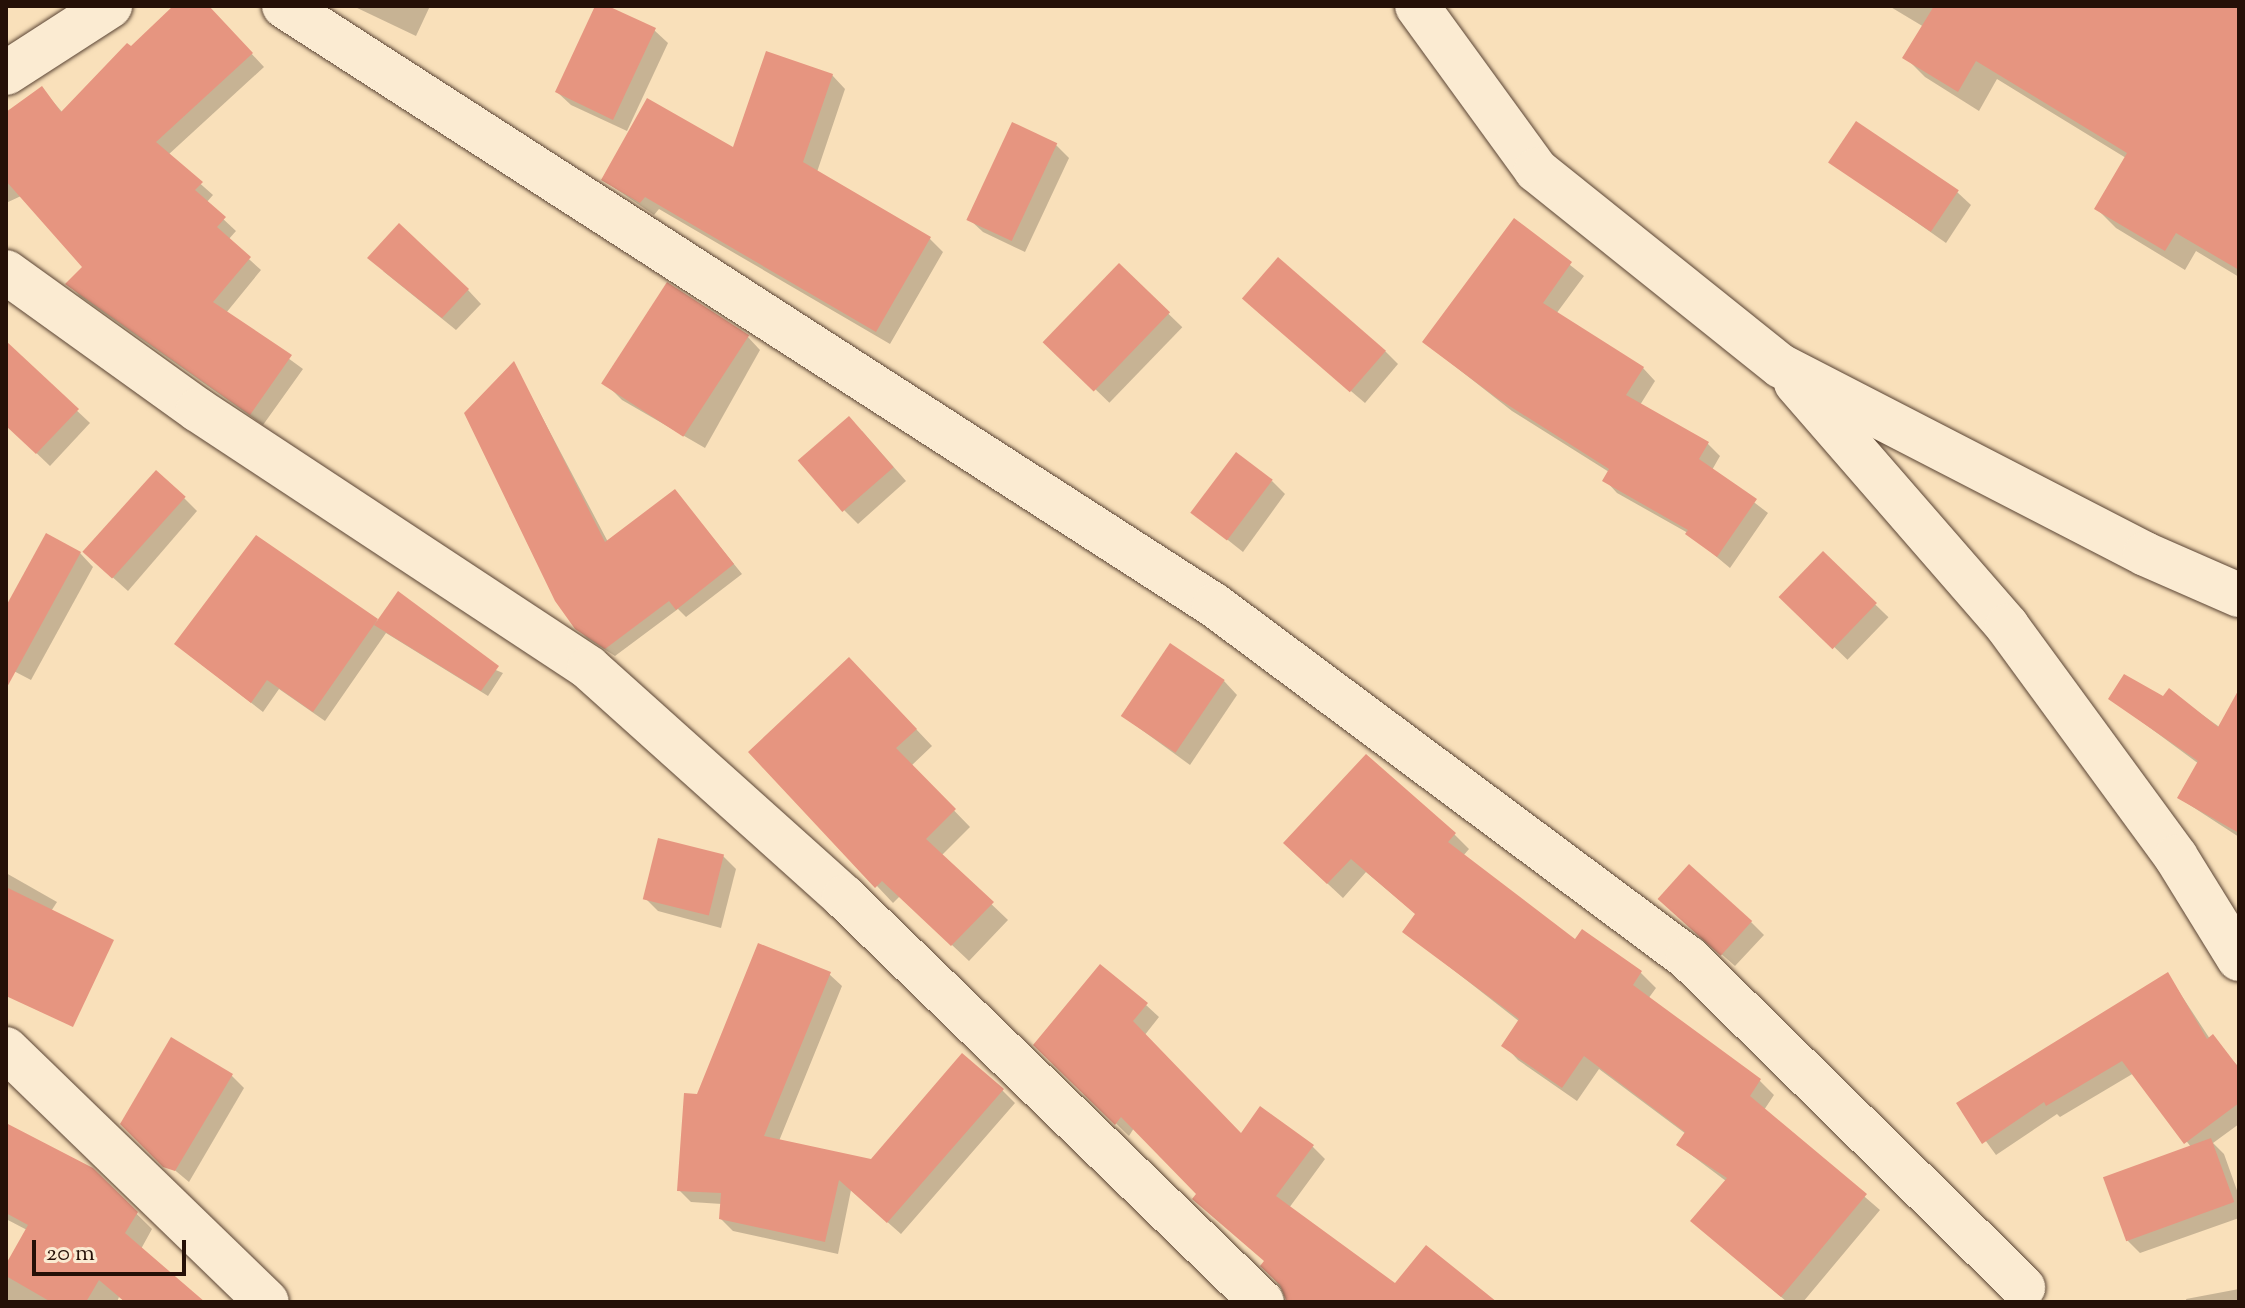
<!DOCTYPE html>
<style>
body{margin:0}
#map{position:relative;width:2245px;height:1308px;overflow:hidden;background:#f9e0ba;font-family:"Sorts Mill Goudy",serif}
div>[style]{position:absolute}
.shadow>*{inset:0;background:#0003;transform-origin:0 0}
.building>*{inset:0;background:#e69580;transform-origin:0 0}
.roads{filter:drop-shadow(0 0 2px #5a4434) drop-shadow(0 0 2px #5a4434)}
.minor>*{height:44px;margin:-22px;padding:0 22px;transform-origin:22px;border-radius:22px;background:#fbebd2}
span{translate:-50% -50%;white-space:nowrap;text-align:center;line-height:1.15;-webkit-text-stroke:7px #fbebd2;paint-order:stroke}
.frame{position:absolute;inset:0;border:8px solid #251007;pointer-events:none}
.scale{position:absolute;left:32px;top:1240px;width:154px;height:36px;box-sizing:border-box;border:4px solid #251007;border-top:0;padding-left:10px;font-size:24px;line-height:28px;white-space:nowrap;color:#251007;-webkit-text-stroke:6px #fbebd2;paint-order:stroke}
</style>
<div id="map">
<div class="shadow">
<div style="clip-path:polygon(176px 6px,207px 6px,264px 67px,168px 155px,213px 195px,206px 203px,236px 231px,228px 240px,261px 270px,226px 313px,303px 369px,263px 425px,80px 296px,68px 284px,84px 268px,21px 196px,6px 203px,6px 115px,42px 89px,63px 113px)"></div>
<div style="clip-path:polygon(353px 6px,430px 6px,416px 36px)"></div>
<div style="clip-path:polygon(597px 6px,654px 30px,668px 43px,627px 131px,571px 105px,557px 92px)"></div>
<div style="clip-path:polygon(1889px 6px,2239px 6px,2239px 277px,2196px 251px,2185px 270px,2116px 228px,2096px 208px,2126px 158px,1997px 79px,1979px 111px,1925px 77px,1905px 57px,1924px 27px)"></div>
<div style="clip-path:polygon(832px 75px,845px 89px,817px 172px,930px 239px,943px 252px,890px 344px,659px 209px,654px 215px,603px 180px,734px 150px)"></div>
<div style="clip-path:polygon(1056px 145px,1069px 158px,1025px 252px,983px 232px,969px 219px)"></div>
<div style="clip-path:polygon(1831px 162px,1957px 192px,1971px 205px,1946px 243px)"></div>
<div style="clip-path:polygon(1514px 221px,1584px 276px,1556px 314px,1643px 368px,1655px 381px,1640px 405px,1708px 444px,1720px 456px,1712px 470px,1768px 513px,1730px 568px,1688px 533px,1617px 493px,1605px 480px,1609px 472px,1512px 411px,1424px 342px)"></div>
<div style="left:1119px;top:266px;width:88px;height:105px;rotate:44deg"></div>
<div style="clip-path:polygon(383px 271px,468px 290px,481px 304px,456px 330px)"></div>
<div style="clip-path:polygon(1258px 312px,1385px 351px,1398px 364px,1365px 403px)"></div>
<div style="clip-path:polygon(747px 336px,760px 350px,705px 448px,622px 400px,609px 387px)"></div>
<div style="clip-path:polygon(6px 344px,90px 423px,50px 466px,6px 424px)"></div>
<div style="clip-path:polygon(514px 364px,608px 542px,675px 491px,742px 574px,686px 617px,678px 609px,615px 656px,587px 638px,577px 628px)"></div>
<div style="clip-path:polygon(862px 431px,906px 481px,858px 524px,844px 510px)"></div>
<div style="clip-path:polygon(1272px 481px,1285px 494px,1243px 552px,1194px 513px)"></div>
<div style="clip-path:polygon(184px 498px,197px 511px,128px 591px,100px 566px)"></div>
<div style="clip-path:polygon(80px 553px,93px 567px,31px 680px,6px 667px,6px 611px)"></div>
<div style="left:1823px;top:554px;width:91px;height:59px;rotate:44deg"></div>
<div style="clip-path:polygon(377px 621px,503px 673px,488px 696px,386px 633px,325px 721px,279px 689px,263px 712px,188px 654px)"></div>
<div style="clip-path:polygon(866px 676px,932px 746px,911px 766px,970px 827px,941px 856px,1008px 920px,969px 961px,900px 896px,893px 903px,751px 752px)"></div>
<div style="clip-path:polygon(1224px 681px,1237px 695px,1190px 765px,1124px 717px)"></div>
<div style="clip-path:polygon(2169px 691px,2239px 741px,2239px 837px,2179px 798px,2199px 764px,2111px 699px,2164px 699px)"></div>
<div style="clip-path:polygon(1454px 834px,1469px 849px,1463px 856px,1576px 942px,1582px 932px,1641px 973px,1656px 988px,1648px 999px,1759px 1080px,1774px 1095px,1764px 1110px,1880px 1210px,1803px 1302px,1787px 1302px,1693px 1221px,1726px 1181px,1678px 1145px,1686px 1134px,1599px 1069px,1577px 1101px,1518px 1060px,1504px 1045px,1520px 1022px,1405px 932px,1417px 915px,1366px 872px,1343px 898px,1300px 858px)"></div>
<div style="clip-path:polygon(723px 856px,736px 869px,721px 928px,658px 911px,645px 898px)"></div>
<div style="clip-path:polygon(6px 873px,57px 902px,6px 981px)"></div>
<div style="clip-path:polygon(1674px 912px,1751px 922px,1764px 935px,1735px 966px)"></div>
<div style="clip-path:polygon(829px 974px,842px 986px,779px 1141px,872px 1161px,1002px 1090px,1015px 1103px,901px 1234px,851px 1190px,838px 1254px,733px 1231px,721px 1219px,722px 1204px,691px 1202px,679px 1190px,699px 1096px)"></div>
<div style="clip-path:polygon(2168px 975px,2210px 1039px,2239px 1067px,2239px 1124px,2213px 1143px,2224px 1154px,2239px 1196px,2239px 1218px,2140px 1253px,2127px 1240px,2191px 1147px,2134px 1073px,2060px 1117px,2057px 1114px,1996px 1155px,1959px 1104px)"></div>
<div style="clip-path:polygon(1146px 1005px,1159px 1017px,1144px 1036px,1241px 1135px,1313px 1147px,1325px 1159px,1289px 1208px,1395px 1286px,1482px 1295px,1476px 1302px,1292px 1302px,1263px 1265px,1266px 1262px,1134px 1128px,1129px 1136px,1035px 1045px)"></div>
<div style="clip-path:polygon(231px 1075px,244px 1088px,189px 1182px,135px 1137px)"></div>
<div style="clip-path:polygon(6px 1125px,92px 1170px,152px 1229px,141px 1249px,202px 1302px,125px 1302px,119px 1297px,117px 1302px,6px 1302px,6px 1268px,27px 1230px,6px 1219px)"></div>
<div style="clip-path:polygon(2239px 1289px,2239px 1302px,2187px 1302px,2186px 1299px)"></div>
</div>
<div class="building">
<div style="clip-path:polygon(173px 6px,209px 6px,253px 53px,156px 142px,203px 182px,195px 190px,226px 217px,217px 227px,251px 257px,213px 302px,292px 355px,250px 415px,65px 284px,82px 267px,6px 181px,6px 112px,42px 86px,61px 112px,127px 43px,131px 46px)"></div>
<div style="clip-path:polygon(595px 6px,608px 6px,656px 28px,613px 120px,555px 92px)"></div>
<div style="clip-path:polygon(1934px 6px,2239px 6px,2239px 270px,2176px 233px,2165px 251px,2094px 209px,2127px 153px,1976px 61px,1958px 92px,1902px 58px)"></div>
<div style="clip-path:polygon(766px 51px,833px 74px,803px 162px,931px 237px,876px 332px,645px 197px,640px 203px,601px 180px,647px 98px,733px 147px)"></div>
<div style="left:1856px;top:121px;width:124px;height:50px;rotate:34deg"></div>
<div style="left:1012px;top:122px;width:50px;height:108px;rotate:25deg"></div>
<div style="clip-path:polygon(1514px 218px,1572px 262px,1543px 303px,1644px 367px,1626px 395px,1709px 442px,1699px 459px,1757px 499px,1717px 557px,1685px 534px,1688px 530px,1602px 481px,1609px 469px,1497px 398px,1422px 342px)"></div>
<div style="clip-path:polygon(399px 223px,469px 289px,442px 318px,367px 258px)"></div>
<div style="left:1278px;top:257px;width:143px;height:55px;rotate:41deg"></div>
<div style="left:1119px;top:263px;width:71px;height:110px;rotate:44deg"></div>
<div style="left:667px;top:282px;width:98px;height:121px;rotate:33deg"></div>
<div style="clip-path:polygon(6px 341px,79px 409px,36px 454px,6px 426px)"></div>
<div style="clip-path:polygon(514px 361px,605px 542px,675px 489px,734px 564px,676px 610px,669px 601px,605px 649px,575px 629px,555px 601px,464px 413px)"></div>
<div style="left:849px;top:416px;width:68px;height:68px;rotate:49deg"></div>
<div style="left:1236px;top:452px;width:46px;height:76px;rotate:37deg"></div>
<div style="left:156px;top:470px;width:40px;height:110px;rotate:42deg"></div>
<div style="clip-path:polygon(46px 533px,81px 552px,6px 689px,6px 606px)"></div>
<div style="clip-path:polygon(256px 535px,378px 619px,313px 712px,267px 680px,251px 703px,174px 644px)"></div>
<div style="left:1823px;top:551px;width:75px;height:64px;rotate:44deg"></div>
<div style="clip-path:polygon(398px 591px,499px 666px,481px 691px,374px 625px)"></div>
<div style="left:1170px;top:643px;width:66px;height:88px;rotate:34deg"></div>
<div style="clip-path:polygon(849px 657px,917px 729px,896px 748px,956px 809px,926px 839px,994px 902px,951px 946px,882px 881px,875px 888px,748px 752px)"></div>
<div style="clip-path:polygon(2124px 674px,2163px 696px,2169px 688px,2218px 727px,2239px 689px,2239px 833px,2177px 798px,2198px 761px,2108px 699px)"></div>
<div style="clip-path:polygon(1366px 754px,1456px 833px,1448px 842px,1575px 939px,1582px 929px,1642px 971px,1633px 985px,1761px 1079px,1750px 1096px,1867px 1194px,1781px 1297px,1690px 1221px,1727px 1178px,1676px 1145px,1685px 1132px,1584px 1056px,1562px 1088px,1501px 1046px,1519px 1019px,1402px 932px,1415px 914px,1351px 859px,1327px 884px,1283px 843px)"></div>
<div style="left:658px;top:838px;width:68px;height:63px;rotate:14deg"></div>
<div style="left:1689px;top:864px;width:85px;height:47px;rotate:42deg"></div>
<div style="clip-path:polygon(6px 887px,114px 940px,73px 1027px,6px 996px)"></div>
<div style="clip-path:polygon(758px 943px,831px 972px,764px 1136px,871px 1159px,962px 1053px,1004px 1089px,887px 1223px,839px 1180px,825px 1242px,719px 1219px,721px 1193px,677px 1191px,684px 1093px,697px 1094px)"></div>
<div style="clip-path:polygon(1100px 964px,1148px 1003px,1133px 1021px,1241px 1133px,1260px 1106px,1314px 1145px,1276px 1196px,1395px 1283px,1426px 1245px,1497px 1302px,1286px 1300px,1280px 1285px,1260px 1266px,1264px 1261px,1192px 1199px,1196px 1194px,1121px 1117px,1115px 1125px,1033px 1045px)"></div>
<div style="clip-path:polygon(2168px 972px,2207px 1039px,2213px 1034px,2239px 1068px,2239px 1103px,2184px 1144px,2122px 1061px,2046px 1106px,2044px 1102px,1982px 1144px,1956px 1103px)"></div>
<div style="clip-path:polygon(171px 1037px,233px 1074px,175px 1171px,163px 1167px,120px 1124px)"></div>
<div style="clip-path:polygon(6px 1123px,93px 1168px,138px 1212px,125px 1233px,205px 1302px,125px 1302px,99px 1280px,86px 1302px,51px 1302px,6px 1276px,6px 1264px,28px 1225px,6px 1213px)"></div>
<div style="left:2211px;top:1138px;width:68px;height:115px;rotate:70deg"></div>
</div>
<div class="roads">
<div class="minor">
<div style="left:284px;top:6px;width:1106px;rotate:32.79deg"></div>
<div style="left:1214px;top:605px;width:591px;rotate:36.68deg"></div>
<div style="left:1688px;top:958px;width:470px;rotate:44.5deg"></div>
<div style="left:1417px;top:6px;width:203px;rotate:54deg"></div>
<div style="left:1536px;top:170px;width:314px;rotate:38.7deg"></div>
<div style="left:1781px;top:366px;width:410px;rotate:27.3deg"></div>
<div style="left:2145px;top:554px;width:103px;rotate:23.6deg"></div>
<div style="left:6px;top:73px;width:124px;rotate:-32.8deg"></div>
<div style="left:6px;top:272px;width:236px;rotate:35.7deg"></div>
<div style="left:198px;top:410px;width:468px;rotate:33.4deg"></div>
<div style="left:589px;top:668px;width:343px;rotate:41.9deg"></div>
<div style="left:844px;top:897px;width:582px;rotate:44.1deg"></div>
<div style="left:1796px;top:383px;width:322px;rotate:49deg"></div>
<div style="left:2007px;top:626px;width:286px;rotate:53.8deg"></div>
<div style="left:2176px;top:857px;width:120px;rotate:58.3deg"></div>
<div style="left:6px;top:1049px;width:363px;rotate:44.1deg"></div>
</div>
</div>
<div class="frame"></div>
<div class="scale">20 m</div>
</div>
